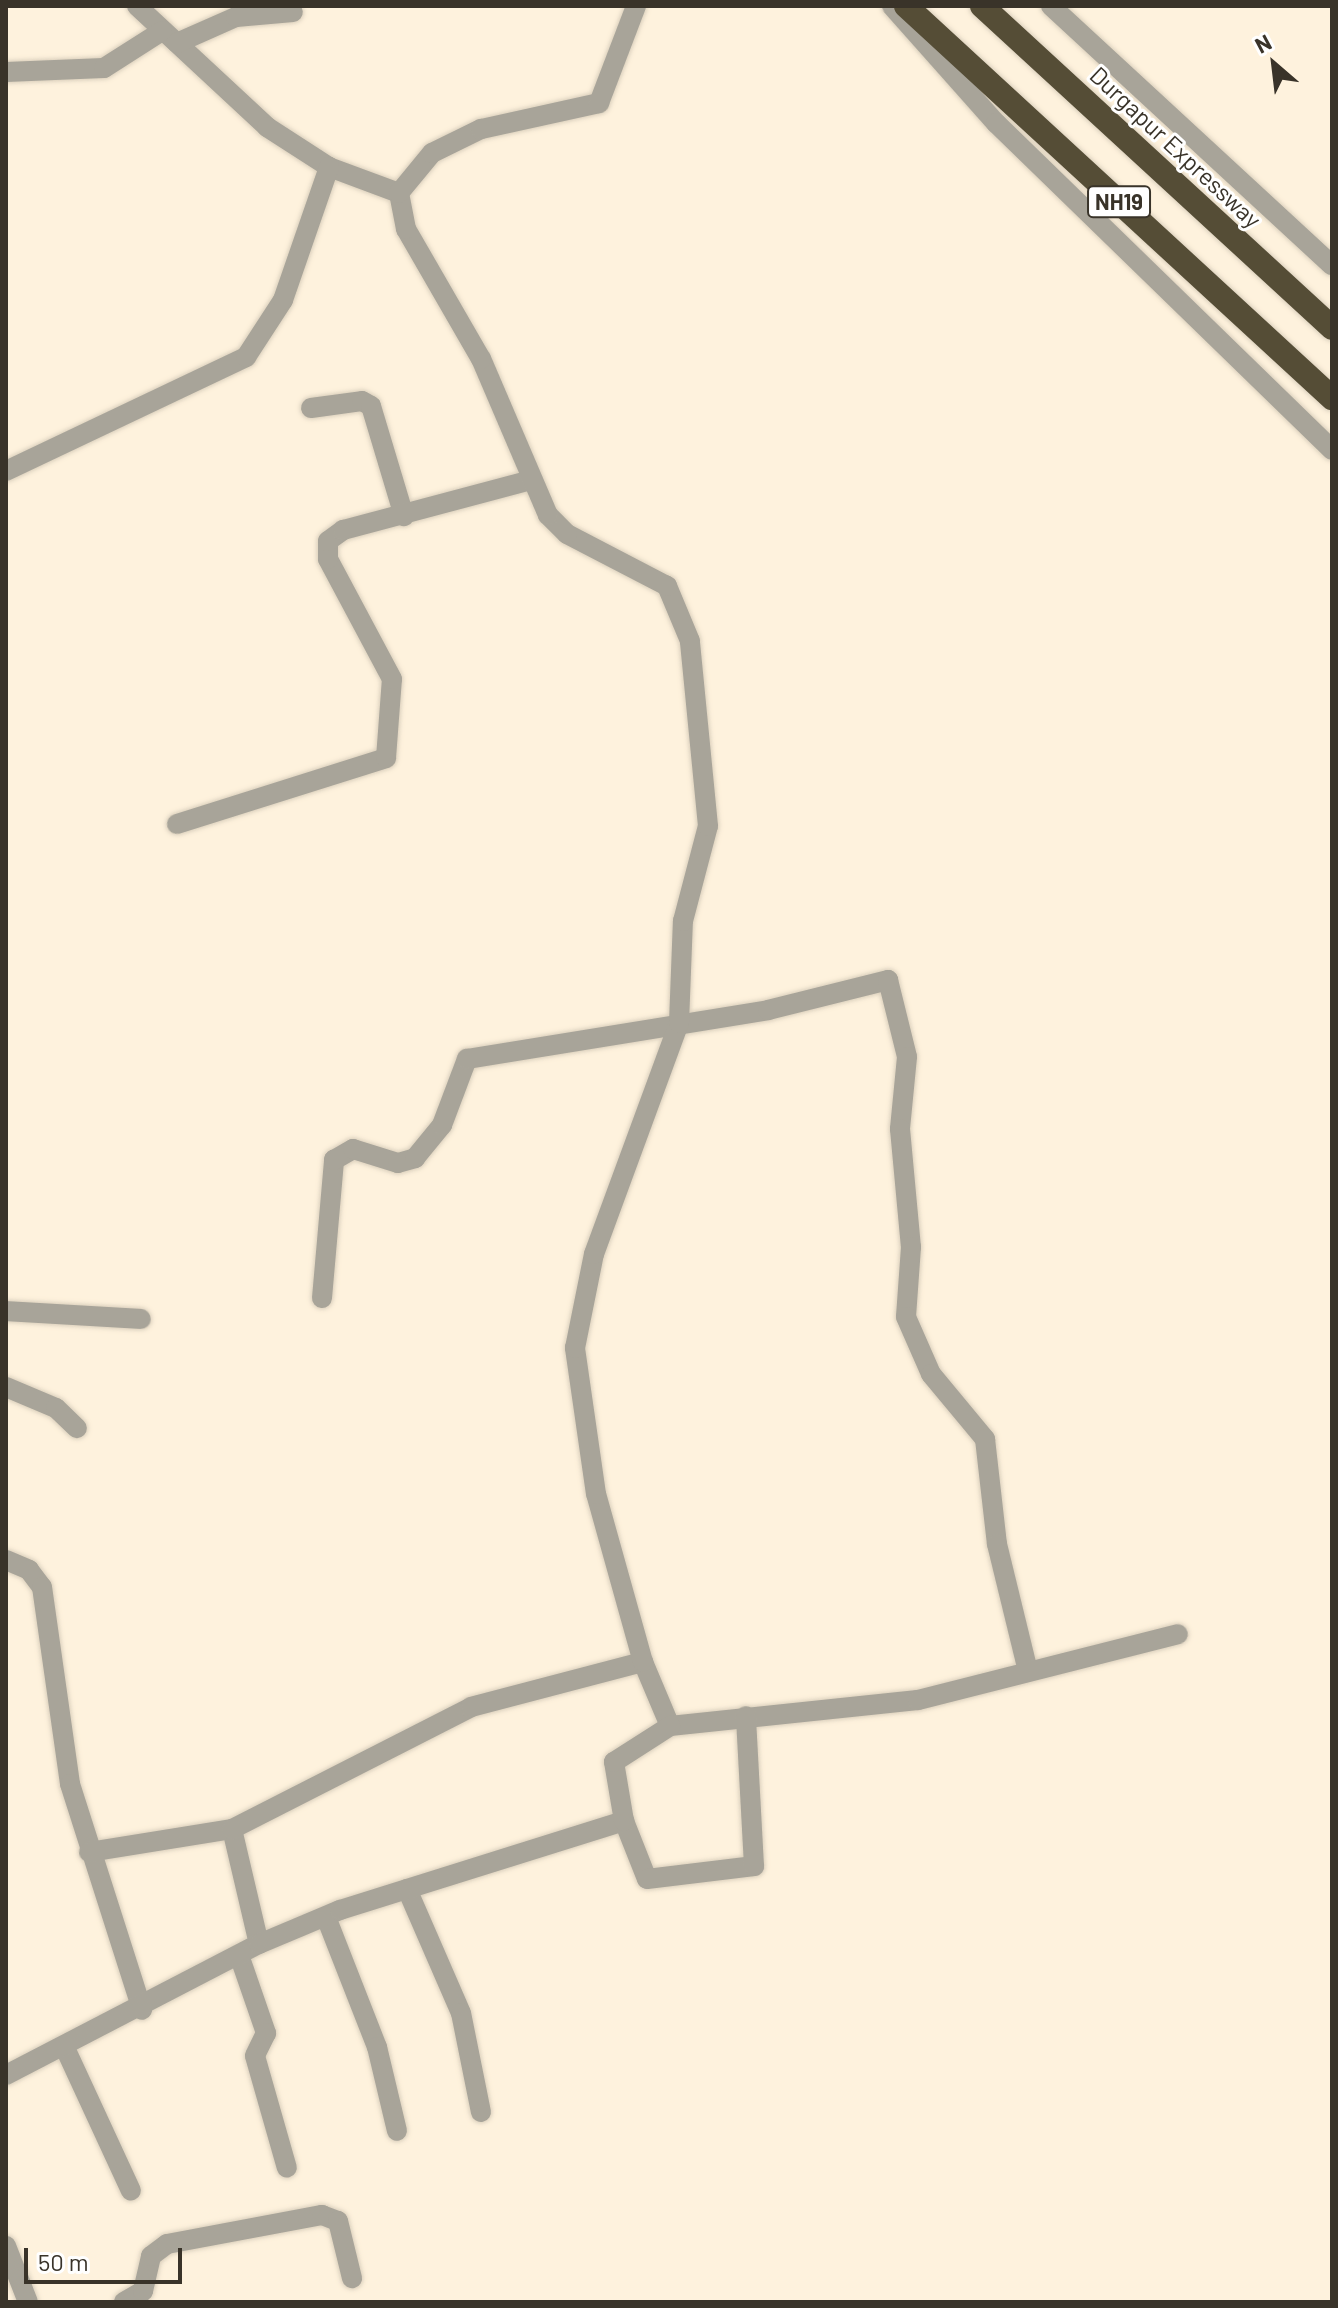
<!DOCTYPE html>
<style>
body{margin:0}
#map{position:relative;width:1338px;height:2308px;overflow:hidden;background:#fef2dd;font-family:Barlow,sans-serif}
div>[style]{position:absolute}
.roads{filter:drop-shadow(0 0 2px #dbd0bd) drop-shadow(0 0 2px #dbd0bd)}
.street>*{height:20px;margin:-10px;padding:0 10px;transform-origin:10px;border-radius:10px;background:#a8a499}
.highway>*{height:24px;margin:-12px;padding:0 12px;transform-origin:12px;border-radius:12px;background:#554d36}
span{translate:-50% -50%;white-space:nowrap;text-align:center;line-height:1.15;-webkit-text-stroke:6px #fff;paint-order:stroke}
.shield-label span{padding:2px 6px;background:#fff;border:2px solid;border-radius:6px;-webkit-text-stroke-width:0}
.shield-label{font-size:22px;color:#393329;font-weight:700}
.street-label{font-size:24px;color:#393329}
.frame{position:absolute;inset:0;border:8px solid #393329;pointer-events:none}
.north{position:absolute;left:1234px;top:24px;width:80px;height:80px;-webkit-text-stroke:6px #fff;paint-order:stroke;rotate:332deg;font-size:22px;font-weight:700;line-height:32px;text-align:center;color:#393329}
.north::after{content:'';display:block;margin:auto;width:28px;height:36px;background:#393329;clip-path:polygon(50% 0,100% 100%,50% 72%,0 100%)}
.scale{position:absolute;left:24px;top:2248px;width:158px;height:36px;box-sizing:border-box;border:4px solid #393329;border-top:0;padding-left:10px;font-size:24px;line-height:28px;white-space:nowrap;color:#393329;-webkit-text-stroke:6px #fff;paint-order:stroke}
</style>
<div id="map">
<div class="roads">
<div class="street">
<div style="left:137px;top:6px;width:178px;rotate:42.9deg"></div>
<div style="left:267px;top:127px;width:74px;rotate:32.8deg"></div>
<div style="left:329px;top:167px;width:75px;rotate:20.4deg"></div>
<div style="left:892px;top:6px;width:157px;rotate:48.4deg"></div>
<div style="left:996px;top:123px;width:469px;rotate:44.2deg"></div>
<div style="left:1051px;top:6px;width:382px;rotate:42.7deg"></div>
<div style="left:177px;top:43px;width:64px;rotate:-23.8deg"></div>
<div style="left:236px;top:17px;width:57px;rotate:-5deg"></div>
<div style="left:6px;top:72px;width:98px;rotate:-2.3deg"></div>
<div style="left:104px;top:68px;width:69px;rotate:-32.5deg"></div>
<div style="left:311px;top:408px;width:51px;rotate:-7.8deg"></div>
<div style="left:362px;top:401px;width:10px;rotate:29deg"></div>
<div style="left:371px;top:406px;width:115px;rotate:73.3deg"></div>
<div style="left:6px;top:471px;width:266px;rotate:-25.4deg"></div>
<div style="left:246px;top:357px;width:68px;rotate:-57deg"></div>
<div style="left:283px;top:300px;width:141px;rotate:-70.9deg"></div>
<div style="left:177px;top:824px;width:219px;rotate:-17.5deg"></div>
<div style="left:386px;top:758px;width:79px;rotate:-85.7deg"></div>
<div style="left:392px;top:679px;width:136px;rotate:-118.1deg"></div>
<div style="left:328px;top:559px;width:18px;rotate:-90deg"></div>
<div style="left:328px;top:541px;width:19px;rotate:-36deg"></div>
<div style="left:343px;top:530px;width:190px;rotate:-14.9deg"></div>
<div style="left:322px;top:1298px;width:139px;rotate:-85deg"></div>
<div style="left:334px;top:1160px;width:22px;rotate:-30deg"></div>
<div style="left:353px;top:1149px;width:47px;rotate:17.3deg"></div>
<div style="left:398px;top:1163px;width:18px;rotate:-16deg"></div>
<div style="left:415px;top:1158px;width:43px;rotate:-50.7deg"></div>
<div style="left:442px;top:1125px;width:71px;rotate:-69.3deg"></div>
<div style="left:467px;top:1059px;width:305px;rotate:-9.2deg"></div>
<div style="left:768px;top:1010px;width:124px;rotate:-14deg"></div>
<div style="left:888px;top:980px;width:79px;rotate:76.1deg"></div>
<div style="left:907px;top:1057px;width:72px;rotate:95.6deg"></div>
<div style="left:900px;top:1129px;width:119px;rotate:84.7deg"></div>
<div style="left:911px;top:1247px;width:70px;rotate:94.1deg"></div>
<div style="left:906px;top:1317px;width:62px;rotate:66.3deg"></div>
<div style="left:931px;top:1374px;width:85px;rotate:50.3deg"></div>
<div style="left:985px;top:1439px;width:106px;rotate:83.5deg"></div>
<div style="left:997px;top:1544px;width:127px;rotate:76.3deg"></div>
<div style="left:6px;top:1311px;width:135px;rotate:3.4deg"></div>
<div style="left:6px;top:1387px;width:54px;rotate:22.8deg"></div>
<div style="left:56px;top:1408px;width:29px;rotate:44deg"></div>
<div style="left:6px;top:1560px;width:25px;rotate:23deg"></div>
<div style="left:29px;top:1570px;width:21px;rotate:53deg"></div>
<div style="left:42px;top:1587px;width:199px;rotate:81.9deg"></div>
<div style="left:70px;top:1784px;width:237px;rotate:72.3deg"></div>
<div style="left:643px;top:1662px;width:69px;rotate:67.1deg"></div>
<div style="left:670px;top:1726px;width:249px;rotate:-6deg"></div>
<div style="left:918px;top:1700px;width:268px;rotate:-14.2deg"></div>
<div style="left:624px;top:1821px;width:62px;rotate:68.4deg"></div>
<div style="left:647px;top:1879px;width:108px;rotate:-6.9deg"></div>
<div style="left:754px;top:1866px;width:150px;rotate:-93.1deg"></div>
<div style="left:232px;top:1829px;width:118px;rotate:76.8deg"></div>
<div style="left:89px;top:1852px;width:145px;rotate:-9.1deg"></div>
<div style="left:232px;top:1829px;width:268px;rotate:-27deg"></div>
<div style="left:471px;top:1707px;width:178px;rotate:-14.7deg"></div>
<div style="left:643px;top:1662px;width:174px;rotate:-105.6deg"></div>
<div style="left:596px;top:1494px;width:148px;rotate:-98.2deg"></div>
<div style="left:575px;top:1348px;width:96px;rotate:-78.6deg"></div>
<div style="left:594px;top:1254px;width:246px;rotate:-69.8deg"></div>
<div style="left:679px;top:1023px;width:102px;rotate:-87.8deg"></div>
<div style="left:683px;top:921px;width:98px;rotate:-75.3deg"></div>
<div style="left:708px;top:826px;width:186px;rotate:-95.6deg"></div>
<div style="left:690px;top:641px;width:60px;rotate:-112.7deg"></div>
<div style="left:667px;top:586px;width:113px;rotate:-152.5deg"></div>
<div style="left:567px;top:534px;width:27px;rotate:-135deg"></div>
<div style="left:548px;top:515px;width:170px;rotate:-113.2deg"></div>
<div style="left:481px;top:359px;width:150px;rotate:-120deg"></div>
<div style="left:406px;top:229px;width:37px;rotate:-101deg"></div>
<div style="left:399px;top:193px;width:52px;rotate:-50.5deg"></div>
<div style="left:432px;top:153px;width:55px;rotate:-26.1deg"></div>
<div style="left:481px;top:129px;width:121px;rotate:-12.4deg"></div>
<div style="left:599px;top:103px;width:104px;rotate:-69.1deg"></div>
<div style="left:407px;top:1889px;width:135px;rotate:66.5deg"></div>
<div style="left:461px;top:2013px;width:101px;rotate:78.6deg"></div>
<div style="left:326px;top:1917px;width:140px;rotate:68.6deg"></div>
<div style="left:377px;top:2047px;width:86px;rotate:76.6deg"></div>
<div style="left:239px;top:1955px;width:83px;rotate:70.9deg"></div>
<div style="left:266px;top:2033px;width:25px;rotate:116deg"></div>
<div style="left:255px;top:2056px;width:116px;rotate:74.1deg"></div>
<div style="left:65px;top:2048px;width:157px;rotate:65.2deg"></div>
<div style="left:6px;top:2075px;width:285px;rotate:-27.4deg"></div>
<div style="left:259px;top:1944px;width:88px;rotate:-22.8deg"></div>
<div style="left:340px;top:1910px;width:298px;rotate:-17.4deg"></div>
<div style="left:624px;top:1821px;width:60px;rotate:-99.6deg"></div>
<div style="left:614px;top:1762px;width:67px;rotate:-32.7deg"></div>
<div style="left:6px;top:2246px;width:60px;rotate:68.6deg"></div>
<div style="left:124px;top:2302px;width:22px;rotate:-30deg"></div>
<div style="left:143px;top:2291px;width:36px;rotate:-77deg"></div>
<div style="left:151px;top:2256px;width:20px;rotate:-37deg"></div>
<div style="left:167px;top:2244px;width:158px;rotate:-10.6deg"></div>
<div style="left:322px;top:2215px;width:17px;rotate:21deg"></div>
<div style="left:338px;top:2221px;width:59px;rotate:76.2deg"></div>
</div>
<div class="highway">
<div style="left:906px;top:6px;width:579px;rotate:42.62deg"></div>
<div style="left:982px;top:6px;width:476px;rotate:42.6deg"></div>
</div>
</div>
<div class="shield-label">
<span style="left:1119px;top:202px">NH19</span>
</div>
<div class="street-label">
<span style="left:1176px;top:147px;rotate:43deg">Durgapur Expressway</span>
</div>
<div class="frame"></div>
<div class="north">N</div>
<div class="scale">50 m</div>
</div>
